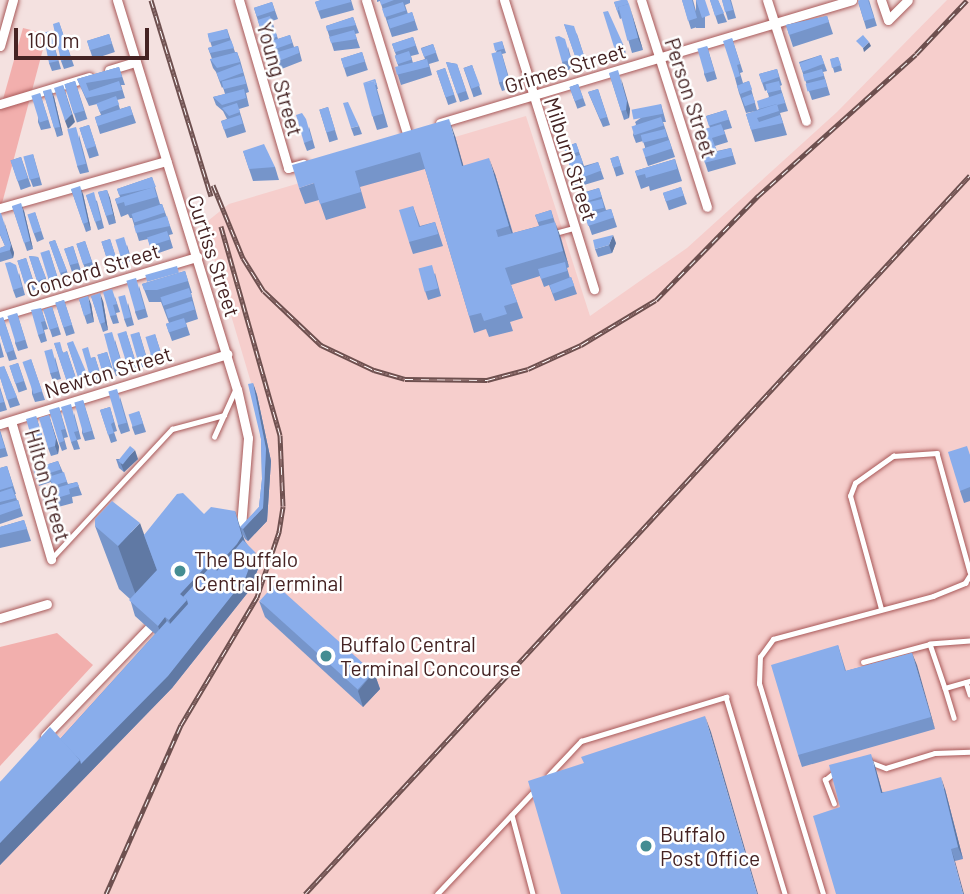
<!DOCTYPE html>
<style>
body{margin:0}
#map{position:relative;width:970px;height:894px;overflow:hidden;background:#f4e1e0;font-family:Barlow,sans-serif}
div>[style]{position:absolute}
.built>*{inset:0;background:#f6cecc}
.green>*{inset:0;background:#f2afad}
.roads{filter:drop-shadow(0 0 2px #a85858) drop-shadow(0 0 2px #a85858)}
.lane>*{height:4.5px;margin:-2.25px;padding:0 2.25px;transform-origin:2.25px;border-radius:2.25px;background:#fff}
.street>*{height:9px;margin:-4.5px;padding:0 4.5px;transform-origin:4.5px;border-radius:4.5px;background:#fff}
.rail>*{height:5px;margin-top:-2.5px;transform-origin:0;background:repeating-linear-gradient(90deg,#fff 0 8px,#6e504f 0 16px);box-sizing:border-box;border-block:2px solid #6e504f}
.wall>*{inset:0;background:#7695ca;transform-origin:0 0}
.shaded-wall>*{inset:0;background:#6079a4}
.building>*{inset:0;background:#89adeb;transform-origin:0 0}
.dots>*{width:19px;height:19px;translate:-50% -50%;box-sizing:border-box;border:4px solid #fff;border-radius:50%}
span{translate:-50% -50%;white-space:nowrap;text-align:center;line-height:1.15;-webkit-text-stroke:5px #fff;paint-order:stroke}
.street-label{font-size:21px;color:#452323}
.poi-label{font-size:21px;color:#452323}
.left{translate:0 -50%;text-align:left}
.scale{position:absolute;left:14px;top:28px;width:135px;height:32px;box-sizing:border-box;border:4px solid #452323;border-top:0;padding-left:9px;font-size:21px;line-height:24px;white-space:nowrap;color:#452323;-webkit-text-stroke:5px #fff;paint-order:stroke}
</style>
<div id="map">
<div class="built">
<div style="clip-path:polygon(947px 0,970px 0,970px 894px,0 894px,0 798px,263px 520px,264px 442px,257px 403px,204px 224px,229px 204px,526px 116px,590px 316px,687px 248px,837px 112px)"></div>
</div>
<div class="green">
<div style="clip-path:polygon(23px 28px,47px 34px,0 211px,0 110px)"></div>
<div style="clip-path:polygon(57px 633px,93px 665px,0 766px,0 647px)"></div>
</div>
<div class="roads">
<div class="lane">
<div style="left:555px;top:233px;width:20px;rotate:-15deg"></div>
<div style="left:214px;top:437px;width:54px;rotate:-65.8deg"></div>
<div style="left:52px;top:558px;width:176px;rotate:-47.1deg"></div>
<div style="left:172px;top:429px;width:54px;rotate:-15.1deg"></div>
<div style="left:881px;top:609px;width:117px;rotate:-105.3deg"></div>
<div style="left:850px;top:496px;width:14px;rotate:-69deg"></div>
<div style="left:855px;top:483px;width:47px;rotate:-35.4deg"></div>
<div style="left:893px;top:456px;width:44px;rotate:-3.9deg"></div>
<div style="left:937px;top:453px;width:123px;rotate:74.5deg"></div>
<div style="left:970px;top:641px;width:40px;rotate:175.7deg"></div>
<div style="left:930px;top:644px;width:46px;rotate:71.2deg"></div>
<div style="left:945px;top:688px;width:26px;rotate:-16deg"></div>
<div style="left:863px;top:662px;width:69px;rotate:-15deg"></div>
<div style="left:966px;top:682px;width:13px;rotate:72deg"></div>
<div style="left:945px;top:688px;width:31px;rotate:73deg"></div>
<div style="left:870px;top:762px;width:17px;rotate:21deg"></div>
<div style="left:886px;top:768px;width:51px;rotate:-17deg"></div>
<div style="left:935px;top:753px;width:35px;rotate:-2deg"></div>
<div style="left:548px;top:776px;width:48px;rotate:-46.7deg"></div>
<div style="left:581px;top:741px;width:152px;rotate:-16.9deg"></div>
<div style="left:726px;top:697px;width:206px;rotate:73.3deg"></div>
<div style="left:834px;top:804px;width:26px;rotate:-111deg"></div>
<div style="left:825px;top:780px;width:13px;rotate:-39deg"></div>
<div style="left:512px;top:815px;width:82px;rotate:75.1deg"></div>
<div style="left:437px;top:894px;width:143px;rotate:-46.7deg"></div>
<div style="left:823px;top:894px;width:220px;rotate:-106.9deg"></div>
<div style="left:759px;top:684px;width:27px;rotate:-88deg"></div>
<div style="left:760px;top:657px;width:22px;rotate:-54deg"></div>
<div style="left:773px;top:639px;width:166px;rotate:-15deg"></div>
<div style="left:933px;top:596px;width:35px;rotate:-22deg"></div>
<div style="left:965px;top:583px;width:9px;rotate:-58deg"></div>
</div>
<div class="street">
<div style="left:117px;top:0;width:407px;rotate:72.9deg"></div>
<div style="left:237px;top:389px;width:50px;rotate:77.3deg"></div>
<div style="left:248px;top:438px;width:89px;rotate:94.5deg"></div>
<div style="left:239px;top:0;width:175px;rotate:73.7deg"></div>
<div style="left:288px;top:168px;width:16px;rotate:-15deg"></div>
<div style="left:366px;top:0;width:139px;rotate:72.9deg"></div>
<div style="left:504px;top:0;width:303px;rotate:72.7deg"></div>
<div style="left:641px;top:0;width:217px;rotate:72.3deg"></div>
<div style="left:767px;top:0;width:127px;rotate:72.1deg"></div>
<div style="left:881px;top:0;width:21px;rotate:71deg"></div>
<div style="left:888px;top:20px;width:28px;rotate:-45deg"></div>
<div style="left:0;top:46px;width:48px;rotate:-74.2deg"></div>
<div style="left:109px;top:70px;width:28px;rotate:-17deg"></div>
<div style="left:0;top:104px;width:93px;rotate:-16.9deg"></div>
<div style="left:440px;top:123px;width:430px;rotate:-16.6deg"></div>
<div style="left:0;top:208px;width:173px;rotate:-15.8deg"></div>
<div style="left:0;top:316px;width:206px;rotate:-16.7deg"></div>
<div style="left:11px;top:421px;width:144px;rotate:73.8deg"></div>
<div style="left:0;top:424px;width:238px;rotate:-17.1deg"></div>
<div style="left:0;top:618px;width:49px;rotate:-16.6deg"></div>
<div style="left:45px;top:736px;width:150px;rotate:-46.1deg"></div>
</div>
</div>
<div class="rail">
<div style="left:151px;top:0;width:205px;rotate:73deg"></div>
<div style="left:213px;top:185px;width:79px;rotate:67.7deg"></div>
<div style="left:243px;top:258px;width:39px;rotate:58deg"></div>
<div style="left:264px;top:291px;width:79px;rotate:43.5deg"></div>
<div style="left:321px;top:345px;width:59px;rotate:25.3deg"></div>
<div style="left:374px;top:370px;width:32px;rotate:16deg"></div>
<div style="left:405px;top:379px;width:82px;rotate:0.7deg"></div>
<div style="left:487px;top:380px;width:42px;rotate:-15deg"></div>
<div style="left:528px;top:369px;width:58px;rotate:-24.4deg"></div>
<div style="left:581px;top:345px;width:87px;rotate:-31deg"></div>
<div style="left:656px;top:300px;width:146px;rotate:-45.6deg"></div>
<div style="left:758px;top:196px;width:212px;rotate:-41.9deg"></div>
<div style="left:916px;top:54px;width:74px;rotate:-46.6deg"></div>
<div style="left:106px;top:894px;width:185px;rotate:-66.1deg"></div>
<div style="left:181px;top:725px;width:149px;rotate:-59.3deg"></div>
<div style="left:257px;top:597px;width:69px;rotate:-71.3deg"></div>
<div style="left:279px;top:532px;width:26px;rotate:-81deg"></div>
<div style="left:283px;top:506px;width:71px;rotate:-92.4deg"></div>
<div style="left:280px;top:435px;width:217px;rotate:-105.8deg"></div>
<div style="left:305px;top:894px;width:979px;rotate:-47.23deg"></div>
</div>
<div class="wall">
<div style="clip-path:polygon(321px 0,351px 0,354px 10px,321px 19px,315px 2px)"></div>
<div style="clip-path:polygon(377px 0,410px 0,410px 3px,405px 5px,408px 14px,412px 12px,418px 30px,392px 37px,380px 1px,377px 2px)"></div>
<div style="clip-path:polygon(627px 0,643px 50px,632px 53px,622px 18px,620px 19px,614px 2px)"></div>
<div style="clip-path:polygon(682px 0,693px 0,700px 26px,691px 29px)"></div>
<div style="left:696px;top:0;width:9px;height:28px"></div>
<div style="clip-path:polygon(710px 0,718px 0,727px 22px,718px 24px)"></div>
<div style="clip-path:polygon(722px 0,731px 0,736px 18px,728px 20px)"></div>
<div style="left:869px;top:0;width:27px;height:11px;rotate:73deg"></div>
<div style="clip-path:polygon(272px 2px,278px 19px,272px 21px,278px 39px,290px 35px,294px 47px,298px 46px,302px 61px,274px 72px,254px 8px)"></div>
<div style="clip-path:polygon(827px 16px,833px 34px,793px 47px,786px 25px)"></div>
<div style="clip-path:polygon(353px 17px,359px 33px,355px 34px,360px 48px,334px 51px,326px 26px)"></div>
<div style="clip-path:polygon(59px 22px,74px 66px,64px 69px,61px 61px)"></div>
<div style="clip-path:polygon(564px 24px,577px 34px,587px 65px,579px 67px)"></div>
<div style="clip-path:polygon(227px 29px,235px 52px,237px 52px,240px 60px,249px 92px,246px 93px,249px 106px,239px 109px,246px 132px,227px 138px,221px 121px,227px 119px,223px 111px,216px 105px,213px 97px,225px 94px,223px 87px,222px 88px,216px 72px,213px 68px,210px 59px,212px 59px,208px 48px,212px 47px,208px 35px)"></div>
<div style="clip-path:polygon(50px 31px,61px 69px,52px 71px,49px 63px)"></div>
<div style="left:109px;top:34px;width:19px;height:23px;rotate:72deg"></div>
<div style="clip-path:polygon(413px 37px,419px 54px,411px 56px,413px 63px,425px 59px,421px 48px,433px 44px,439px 61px,429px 64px,432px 75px,401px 85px,396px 69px,399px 68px,395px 56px,396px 55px,392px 44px)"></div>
<div style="clip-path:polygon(732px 38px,743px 72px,740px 73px,743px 83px,749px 81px,757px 110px,759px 109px,769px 97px,767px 90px,765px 91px,759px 74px,777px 69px,782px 85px,780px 86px,788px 111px,780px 113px,787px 135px,755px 142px,746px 114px,756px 111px,746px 113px,739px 93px,735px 78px)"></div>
<div style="clip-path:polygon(502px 41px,506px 53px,502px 54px,512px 88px,502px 91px,499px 83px,496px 52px)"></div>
<div style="left:623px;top:44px;width:9px;height:9px;rotate:72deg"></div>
<div style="clip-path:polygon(707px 46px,717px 79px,707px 82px,704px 74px)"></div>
<div style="clip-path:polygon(568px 47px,574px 68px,565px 71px,562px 62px)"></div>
<div style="left:362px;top:52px;width:19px;height:22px;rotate:72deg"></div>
<div style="clip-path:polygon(821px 55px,827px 71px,823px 72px,830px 95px,812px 100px,799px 62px)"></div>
<div style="left:838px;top:57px;width:14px;height:8px;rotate:73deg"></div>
<div style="clip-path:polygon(446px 62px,457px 64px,469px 99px,460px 102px)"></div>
<div style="left:472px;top:65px;width:31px;height:9px;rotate:71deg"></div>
<div style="clip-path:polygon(119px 67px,125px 85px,121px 85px,125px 98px,117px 100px,120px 109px,130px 106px,136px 123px,100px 134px,95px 117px,101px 115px,97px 104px,89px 106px,77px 79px)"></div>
<div style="left:445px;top:68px;width:36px;height:9px;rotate:71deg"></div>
<div style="clip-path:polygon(609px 73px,630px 109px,629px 118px,624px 120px)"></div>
<div style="clip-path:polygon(375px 79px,378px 89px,377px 89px,388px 127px,377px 130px,373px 118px)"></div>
<div style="left:75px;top:81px;width:40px;height:11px;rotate:72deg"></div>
<div style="left:578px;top:84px;width:23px;height:9px;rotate:70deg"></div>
<div style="clip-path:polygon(598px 89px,610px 125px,603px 127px,588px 92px)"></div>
<div style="clip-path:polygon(43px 91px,54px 97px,63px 135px,57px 137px)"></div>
<div style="clip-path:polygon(40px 93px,51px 128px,41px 130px,38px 122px)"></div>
<div style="clip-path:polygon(661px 104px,666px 122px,663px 122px,675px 157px,648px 166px,645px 157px,645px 147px,643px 141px,636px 143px,633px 135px,636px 124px,635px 122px)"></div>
<div style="left:328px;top:107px;width:34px;height:9px;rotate:73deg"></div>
<div style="clip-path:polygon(726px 110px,732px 128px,724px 130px,728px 142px,715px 146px,717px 151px,731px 148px,736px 164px,708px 172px,695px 132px,710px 128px,706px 116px)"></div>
<div style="left:89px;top:125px;width:32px;height:10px;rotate:72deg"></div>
<div style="clip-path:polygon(359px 126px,362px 134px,354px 136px,351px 128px)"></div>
<div style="clip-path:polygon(309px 127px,315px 148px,307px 151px,304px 143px)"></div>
<div style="clip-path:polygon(79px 135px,89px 172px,80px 174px,77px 166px)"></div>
<div style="clip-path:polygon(455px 136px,463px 166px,495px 174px,513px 233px,539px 226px,535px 215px,551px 210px,569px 267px,567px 268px,570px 278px,571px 277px,577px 294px,555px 301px,549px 285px,544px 287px,540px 276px,511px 285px,523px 318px,510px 322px,513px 331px,489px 337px,486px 329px,474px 333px,469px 316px,425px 169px,360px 187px,366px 208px,326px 220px,319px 200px,305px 204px,299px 188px)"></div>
<div style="clip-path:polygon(576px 143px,584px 166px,598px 162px,604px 179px,574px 188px,568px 171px,571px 170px,564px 147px)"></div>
<div style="clip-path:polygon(243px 151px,275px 167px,279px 180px,253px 181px)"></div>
<div style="clip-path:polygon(33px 154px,42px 185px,33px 187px,30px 179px)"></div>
<div style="left:618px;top:156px;width:19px;height:8px;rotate:72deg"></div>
<div style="left:21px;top:157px;width:31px;height:11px;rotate:71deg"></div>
<div style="clip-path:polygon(675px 159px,682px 181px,650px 191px,649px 186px,641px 189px,635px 171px)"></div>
<div style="clip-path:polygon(152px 177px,160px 204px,162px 204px,173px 234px,169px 235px,173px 248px,153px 255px,148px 239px,139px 241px,132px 218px,130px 218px,128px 214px,121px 217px,115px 199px,120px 197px,117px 189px)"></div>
<div style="left:681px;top:187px;width:18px;height:19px;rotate:71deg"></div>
<div style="clip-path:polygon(599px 188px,606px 210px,611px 209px,617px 227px,592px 235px,578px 194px)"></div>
<div style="clip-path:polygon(71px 189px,83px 194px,91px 230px,86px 232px)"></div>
<div style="clip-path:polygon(107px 190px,116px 223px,109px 225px,98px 192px)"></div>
<div style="clip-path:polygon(86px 195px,97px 201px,104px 228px,98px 230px)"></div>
<div style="clip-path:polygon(12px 206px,24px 211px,33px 249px,27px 251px)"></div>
<div style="clip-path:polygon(413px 206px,420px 226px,435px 222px,443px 246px,413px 254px,409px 242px)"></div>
<div style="clip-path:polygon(35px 212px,44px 239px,37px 242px,34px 234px)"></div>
<div style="clip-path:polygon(0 213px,14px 253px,13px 258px,0 262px,0 248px,5px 246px,0 235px)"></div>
<div style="left:110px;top:239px;width:28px;height:9px;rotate:72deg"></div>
<div style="clip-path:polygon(55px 240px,70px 279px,63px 281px,49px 242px)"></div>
<div style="left:85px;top:241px;width:31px;height:9px;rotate:71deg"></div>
<div style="clip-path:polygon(616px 243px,612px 253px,598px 257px,595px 249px)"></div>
<div style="clip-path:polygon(127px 245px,132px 261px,122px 264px,120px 256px)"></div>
<div style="left:73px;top:246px;width:26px;height:9px;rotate:72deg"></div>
<div style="clip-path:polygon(49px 250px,60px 285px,51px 287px,48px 279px)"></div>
<div style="clip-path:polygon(29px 256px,38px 257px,49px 287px,40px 290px)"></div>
<div style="left:26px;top:258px;width:33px;height:9px;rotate:72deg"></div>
<div style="clip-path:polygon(185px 271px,192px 293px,191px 293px,198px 319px,186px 323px,190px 335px,172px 341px,166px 324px,169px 323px,161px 302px,149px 302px,142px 284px)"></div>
<div style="clip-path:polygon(19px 273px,25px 295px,16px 298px,13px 290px)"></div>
<div style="clip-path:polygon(435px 273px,441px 296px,428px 300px,425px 291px)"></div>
<div style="clip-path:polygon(139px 286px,148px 317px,138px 320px,135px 312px)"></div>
<div style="clip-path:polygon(91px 296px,103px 301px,108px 330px,103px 332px)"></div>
<div style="clip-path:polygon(115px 297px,120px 312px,116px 313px,119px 323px,113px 324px,110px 316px)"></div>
<div style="clip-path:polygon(79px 299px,91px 304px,94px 322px,87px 324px)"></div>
<div style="left:64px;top:300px;width:35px;height:9px;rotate:72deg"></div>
<div style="clip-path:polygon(128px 303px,134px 325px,127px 327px,124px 319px)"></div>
<div style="left:52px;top:307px;width:29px;height:9px;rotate:72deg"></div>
<div style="clip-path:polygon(41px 308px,48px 329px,44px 330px,47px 341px,41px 343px,38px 335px)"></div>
<div style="clip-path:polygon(17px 313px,28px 348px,18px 351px,15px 343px)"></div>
<div style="clip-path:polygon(3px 317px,17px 359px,9px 361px,0 334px)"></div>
<div style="clip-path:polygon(126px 331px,138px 369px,128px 372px,125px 364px)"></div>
<div style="clip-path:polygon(139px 332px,149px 365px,140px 368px,137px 360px)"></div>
<div style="clip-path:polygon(155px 334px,164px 362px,153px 365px,150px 357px)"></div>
<div style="clip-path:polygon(115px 340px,125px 373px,116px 376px,113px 368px)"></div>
<div style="clip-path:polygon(0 342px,4px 357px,0 358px)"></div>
<div style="clip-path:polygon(54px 343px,64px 353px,67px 351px,79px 387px,70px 390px)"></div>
<div style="clip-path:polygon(67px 343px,87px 374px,90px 382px,81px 385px)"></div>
<div style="left:107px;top:352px;width:23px;height:10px;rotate:72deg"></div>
<div style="clip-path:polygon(55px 357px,61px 379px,53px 381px,50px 373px)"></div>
<div style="clip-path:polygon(95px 357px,102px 379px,92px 381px,89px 373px,91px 358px)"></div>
<div style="clip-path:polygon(31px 359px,45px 400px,35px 402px,32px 394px)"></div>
<div style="left:18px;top:363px;width:28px;height:9px;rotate:71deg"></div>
<div style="clip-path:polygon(4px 366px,20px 405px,10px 408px,0 377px)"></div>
<div style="clip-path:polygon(253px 383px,257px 395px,271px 461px,267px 521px,248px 541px,245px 539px,242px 533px,245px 541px,260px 564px,249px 591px,172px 688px,0 865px,0 782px,60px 739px,155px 634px,135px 616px,130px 599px,119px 589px,95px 526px,144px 535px,204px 514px,241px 527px,259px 507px,262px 479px,261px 439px)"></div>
<div style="clip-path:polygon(0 387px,7px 410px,0 412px)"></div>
<div style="clip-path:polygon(120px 397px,130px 431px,121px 434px,118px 426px)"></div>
<div style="clip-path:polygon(83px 400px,95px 439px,85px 441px,82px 433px)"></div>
<div style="clip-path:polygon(59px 407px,68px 437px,64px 438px,67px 449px,62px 451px,59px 443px)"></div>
<div style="clip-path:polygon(110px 407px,117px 431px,114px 432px,117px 441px,111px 443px,100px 410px)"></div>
<div style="clip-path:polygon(139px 411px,146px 432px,135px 435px,132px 427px)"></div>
<div style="clip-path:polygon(74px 413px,81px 439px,77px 440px,80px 449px,74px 450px,71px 442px)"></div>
<div style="clip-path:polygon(36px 416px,45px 444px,41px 445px,43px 453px,37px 454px,34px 446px)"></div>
<div style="clip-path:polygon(51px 423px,59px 447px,58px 454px,51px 456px,48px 448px)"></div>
<div style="clip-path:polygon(0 430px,8px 456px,0 458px)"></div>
<div style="clip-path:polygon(970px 454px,970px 501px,964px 503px,960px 491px)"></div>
<div style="clip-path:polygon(116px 459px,138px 459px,124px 472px,119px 468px)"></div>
<div style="clip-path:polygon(58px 461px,68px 484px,77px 482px,82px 495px,72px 497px,73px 503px,47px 510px,42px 492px,53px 489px,51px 482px,39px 486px,33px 469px)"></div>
<div style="clip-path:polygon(7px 466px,16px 494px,15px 494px,17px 500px,18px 500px,23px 516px,0 524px,0 468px)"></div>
<div style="clip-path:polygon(24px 520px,31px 541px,0 548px,0 527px)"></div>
<div style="clip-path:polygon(259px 601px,374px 672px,380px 689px,363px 707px,265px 617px)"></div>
<div style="clip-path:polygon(838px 645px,846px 671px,912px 653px,935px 729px,802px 767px,798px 755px)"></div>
<div style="clip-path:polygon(875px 766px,882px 792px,945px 789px,963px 859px,955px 861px,840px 807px)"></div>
</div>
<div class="shaded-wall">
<div style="clip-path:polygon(629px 4px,633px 17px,643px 50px,638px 38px)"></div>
<div style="clip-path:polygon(869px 42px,871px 46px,864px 52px,863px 48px)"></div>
<div style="clip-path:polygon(621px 78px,630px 109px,629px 118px,626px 110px)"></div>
<div style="clip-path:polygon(63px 85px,75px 122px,68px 129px,65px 121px)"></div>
<div style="clip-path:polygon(51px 89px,54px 97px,63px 135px,60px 127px)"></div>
<div style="clip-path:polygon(449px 119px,455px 136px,468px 182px,462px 166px)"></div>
<div style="clip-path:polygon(489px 158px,495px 174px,515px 242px,509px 226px)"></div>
<div style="clip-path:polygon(80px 186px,83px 194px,91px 230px,88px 222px)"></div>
<div style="clip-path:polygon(107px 190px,110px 198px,116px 223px,113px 214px)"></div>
<div style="clip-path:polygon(21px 203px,24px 211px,33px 249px,30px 241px)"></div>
<div style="clip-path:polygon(4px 221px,14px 253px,13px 258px,10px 250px)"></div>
<div style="clip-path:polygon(555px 222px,561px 238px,569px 267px,563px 251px)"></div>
<div style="clip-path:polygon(613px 235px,616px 243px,612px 253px,609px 245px)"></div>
<div style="clip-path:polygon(100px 293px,103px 301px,108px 330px,105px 322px)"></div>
<div style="clip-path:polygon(88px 296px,91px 304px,94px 322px,91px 313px)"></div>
<div style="clip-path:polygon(253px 383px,257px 395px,271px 461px,267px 521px,248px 541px,243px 529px,263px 508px,266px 449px)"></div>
<div style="clip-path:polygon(49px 415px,59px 447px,58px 454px,55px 446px)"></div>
<div style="clip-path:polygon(135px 450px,138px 459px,124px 472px,121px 464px)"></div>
<div style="clip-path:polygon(235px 511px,248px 552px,222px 583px,216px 567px)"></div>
<div style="clip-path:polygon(140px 523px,163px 587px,141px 609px,118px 546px)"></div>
<div style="clip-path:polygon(255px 552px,260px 564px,249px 591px,172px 688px,0 865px,0 843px)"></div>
<div style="clip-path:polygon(210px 562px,216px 578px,175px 636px,169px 620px,180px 594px)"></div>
<div style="clip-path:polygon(165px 617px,171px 633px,164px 642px,158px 626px)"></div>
<div style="clip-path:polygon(912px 653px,917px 665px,935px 729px,931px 717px)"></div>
<div style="clip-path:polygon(374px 672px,380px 689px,363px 707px,358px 691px)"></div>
<div style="clip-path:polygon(705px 716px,711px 732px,758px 894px,757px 894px)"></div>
<div style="clip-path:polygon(871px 754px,875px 766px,886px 805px,881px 793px)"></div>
<div style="clip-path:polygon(941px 777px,945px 789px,963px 859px,958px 847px)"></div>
<div style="clip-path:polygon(951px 849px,955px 861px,964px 894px,963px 894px)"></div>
</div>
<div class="building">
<div style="clip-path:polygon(321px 0,350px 0,351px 2px,318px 11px,315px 2px)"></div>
<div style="clip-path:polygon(380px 0,394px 0,381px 5px)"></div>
<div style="clip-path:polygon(621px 0,627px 0,629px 4px,618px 7px,619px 10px,617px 11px,614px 2px)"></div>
<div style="clip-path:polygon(682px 0,692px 0,697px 18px,688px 21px)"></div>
<div style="clip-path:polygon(696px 0,705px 0,710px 15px,702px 18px)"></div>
<div style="clip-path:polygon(710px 0,718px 0,724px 13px,715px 16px)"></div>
<div style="clip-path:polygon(722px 0,730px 0,733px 10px,725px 12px)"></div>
<div style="clip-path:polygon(860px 0,868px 0,874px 18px,864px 21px,858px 1px)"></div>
<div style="left:272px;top:2px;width:9px;height:19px;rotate:72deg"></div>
<div style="left:403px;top:2px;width:9px;height:22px;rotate:72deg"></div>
<div style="left:629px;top:4px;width:35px;height:11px;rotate:75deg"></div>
<div style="clip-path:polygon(608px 11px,623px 44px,614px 47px,603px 12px)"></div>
<div style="left:412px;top:12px;width:9px;height:26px;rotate:72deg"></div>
<div style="left:270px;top:16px;width:9px;height:13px;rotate:72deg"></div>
<div style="clip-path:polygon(827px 16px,829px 22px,789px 35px,786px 25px)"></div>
<div style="clip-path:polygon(353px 17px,356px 25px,327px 31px,326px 26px)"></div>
<div style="clip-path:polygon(59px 22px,71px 58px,61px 61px,53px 24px)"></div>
<div style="clip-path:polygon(564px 24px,574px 26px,584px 56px,576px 59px)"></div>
<div style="left:274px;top:28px;width:9px;height:14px;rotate:69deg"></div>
<div style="left:227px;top:29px;width:9px;height:20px;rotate:77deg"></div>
<div style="clip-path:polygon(354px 30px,357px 39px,331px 43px,329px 37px)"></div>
<div style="clip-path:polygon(50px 31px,58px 61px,49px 63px,43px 33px)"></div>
<div style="left:109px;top:34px;width:10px;height:23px;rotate:73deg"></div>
<div style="clip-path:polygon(290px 35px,292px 43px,267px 52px,265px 43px)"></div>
<div style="clip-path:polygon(863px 35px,869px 42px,863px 48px,856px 41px)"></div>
<div style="clip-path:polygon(559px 36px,565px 39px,571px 60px,562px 62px,555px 37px)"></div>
<div style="left:413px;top:37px;width:9px;height:22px;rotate:72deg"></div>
<div style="clip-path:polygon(732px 38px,740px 64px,737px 65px,740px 76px,735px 78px,723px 41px)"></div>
<div style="clip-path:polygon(231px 40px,234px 48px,210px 53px,208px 48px)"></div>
<div style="left:502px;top:41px;width:8px;height:9px;rotate:76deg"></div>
<div style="left:433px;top:44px;width:9px;height:13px;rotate:69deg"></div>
<div style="clip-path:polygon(298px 46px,299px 53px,271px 64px,268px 55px)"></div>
<div style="left:707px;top:46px;width:26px;height:10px;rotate:74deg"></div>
<div style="left:409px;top:51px;width:9px;height:15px;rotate:72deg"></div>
<div style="left:501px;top:51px;width:30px;height:10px;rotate:75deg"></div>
<div style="clip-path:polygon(237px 52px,240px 62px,217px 68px,210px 59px)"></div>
<div style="left:362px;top:52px;width:10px;height:22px;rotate:73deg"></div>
<div style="left:821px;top:55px;width:9px;height:23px;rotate:69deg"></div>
<div style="clip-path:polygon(838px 57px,841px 65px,832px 68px,830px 59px)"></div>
<div style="left:427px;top:59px;width:8px;height:33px;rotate:76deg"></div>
<div style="clip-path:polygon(446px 62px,457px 64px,466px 91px,457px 94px)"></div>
<div style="left:240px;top:64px;width:9px;height:25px;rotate:69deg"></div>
<div style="left:472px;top:65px;width:22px;height:9px;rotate:69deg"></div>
<div style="clip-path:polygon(119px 67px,122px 77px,86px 83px,89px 91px,119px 81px,122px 90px,86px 98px,77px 79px)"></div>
<div style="left:445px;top:68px;width:28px;height:9px;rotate:71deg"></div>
<div style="clip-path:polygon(777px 69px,779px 77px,762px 83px,759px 74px)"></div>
<div style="left:822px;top:69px;width:7px;height:20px;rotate:74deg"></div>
<div style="clip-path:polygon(618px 70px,627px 101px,626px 110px,621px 111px,609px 73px)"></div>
<div style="left:244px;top:76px;width:8px;height:23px;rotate:76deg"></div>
<div style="clip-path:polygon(375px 79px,377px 85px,375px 85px,374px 81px,364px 84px,363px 83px)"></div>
<div style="left:825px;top:79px;width:8px;height:20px;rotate:76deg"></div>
<div style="left:75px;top:81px;width:31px;height:11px;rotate:73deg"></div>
<div style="left:374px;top:81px;width:34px;height:11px;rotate:75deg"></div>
<div style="left:749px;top:81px;width:9px;height:13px;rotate:69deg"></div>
<div style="left:779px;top:81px;width:9px;height:14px;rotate:77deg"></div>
<div style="left:578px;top:84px;width:15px;height:9px;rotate:70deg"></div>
<div style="clip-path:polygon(63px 85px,72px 114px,65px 121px,54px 88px)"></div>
<div style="clip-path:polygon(51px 89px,60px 127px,54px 128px,43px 91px)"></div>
<div style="clip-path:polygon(244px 89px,246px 98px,222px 105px,213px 97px)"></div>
<div style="clip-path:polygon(598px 89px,607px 117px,600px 119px,588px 92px)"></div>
<div style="left:40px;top:93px;width:28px;height:9px;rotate:73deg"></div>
<div style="clip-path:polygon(782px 93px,785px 103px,777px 105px,777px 104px,759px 109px,757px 101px)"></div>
<div style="left:752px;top:94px;width:9px;height:11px;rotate:69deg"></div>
<div style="left:116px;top:96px;width:9px;height:21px;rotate:69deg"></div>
<div style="clip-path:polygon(348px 102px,359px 126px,351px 128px,343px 103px)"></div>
<div style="clip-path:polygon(237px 103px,240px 112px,229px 116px,222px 108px)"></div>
<div style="left:661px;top:104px;width:10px;height:30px;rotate:79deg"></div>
<div style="clip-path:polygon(777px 104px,779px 111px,757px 118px,759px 122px,780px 115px,783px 123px,751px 130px,746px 114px)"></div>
<div style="left:130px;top:106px;width:9px;height:37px;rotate:72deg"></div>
<div style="left:328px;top:107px;width:24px;height:9px;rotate:73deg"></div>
<div style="left:726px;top:110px;width:10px;height:21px;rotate:73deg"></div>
<div style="clip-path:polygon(302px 113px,306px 119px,312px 140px,304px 143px,296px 115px)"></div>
<div style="left:240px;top:115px;width:9px;height:20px;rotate:72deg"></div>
<div style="left:661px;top:117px;width:9px;height:31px;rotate:72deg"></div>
<div style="clip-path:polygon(449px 119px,462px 166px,489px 158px,509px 226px,496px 230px,498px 237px,555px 222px,563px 251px,505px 268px,517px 302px,504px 306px,507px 314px,484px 321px,481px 313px,469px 316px,420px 152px,355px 171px,361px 192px,320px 204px,314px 183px,299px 188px,292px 165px)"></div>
<div style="clip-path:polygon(721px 124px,725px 134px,712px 138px,716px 149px,702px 153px,695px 132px)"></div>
<div style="left:89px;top:125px;width:22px;height:10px;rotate:72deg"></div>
<div style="left:76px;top:127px;width:38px;height:9px;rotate:75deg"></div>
<div style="left:665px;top:129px;width:8px;height:25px;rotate:76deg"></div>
<div style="left:669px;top:140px;width:9px;height:28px;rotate:72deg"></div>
<div style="left:576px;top:143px;width:9px;height:13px;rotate:69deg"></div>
<div style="clip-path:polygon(264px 144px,275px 167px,249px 169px,243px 151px)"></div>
<div style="left:731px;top:148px;width:8px;height:29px;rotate:76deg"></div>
<div style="left:33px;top:154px;width:24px;height:10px;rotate:75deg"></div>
<div style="clip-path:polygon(580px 155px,583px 163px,570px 167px,568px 158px)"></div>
<div style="left:618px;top:156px;width:10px;height:8px;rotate:73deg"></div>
<div style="left:21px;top:157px;width:22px;height:11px;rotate:72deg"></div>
<div style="clip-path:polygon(675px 159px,677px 169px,646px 178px,645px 174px,637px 176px,635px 171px)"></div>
<div style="left:598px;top:162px;width:9px;height:31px;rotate:69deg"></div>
<div style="clip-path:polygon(152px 177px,156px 187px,119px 195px,117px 189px)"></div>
<div style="clip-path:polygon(80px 186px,88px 222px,83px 224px,71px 189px)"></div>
<div style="clip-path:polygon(154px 187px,157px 197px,125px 206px,124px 202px,117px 204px,115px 199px)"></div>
<div style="left:681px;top:187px;width:9px;height:19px;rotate:72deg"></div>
<div style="left:599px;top:188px;width:9px;height:22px;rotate:72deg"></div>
<div style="clip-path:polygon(107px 190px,113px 214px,106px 216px,98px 192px)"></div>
<div style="clip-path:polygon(94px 192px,101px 220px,95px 222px,86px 195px)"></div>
<div style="left:602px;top:199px;width:9px;height:21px;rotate:77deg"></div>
<div style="clip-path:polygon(21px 203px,30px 241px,24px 243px,12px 206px)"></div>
<div style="left:162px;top:204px;width:9px;height:32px;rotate:72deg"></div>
<div style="clip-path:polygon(413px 206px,419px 227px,435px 222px,438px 234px,409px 242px,399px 210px)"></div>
<div style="left:611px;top:209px;width:9px;height:27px;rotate:72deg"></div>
<div style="clip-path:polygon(551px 210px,553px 218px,538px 222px,535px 215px)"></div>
<div style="left:35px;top:212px;width:20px;height:8px;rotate:72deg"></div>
<div style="clip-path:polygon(0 213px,1px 213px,11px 245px,10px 250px,0 253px,0 248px,5px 246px,0 234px)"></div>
<div style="clip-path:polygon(167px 216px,170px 226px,136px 233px,134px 226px)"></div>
<div style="left:167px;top:231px;width:9px;height:21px;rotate:72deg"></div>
<div style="clip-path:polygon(613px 235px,609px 245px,595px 249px,593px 240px)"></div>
<div style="left:124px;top:237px;width:17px;height:9px;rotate:73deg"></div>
<div style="left:110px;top:239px;width:19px;height:9px;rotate:72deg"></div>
<div style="clip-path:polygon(55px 240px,67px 271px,60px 273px,49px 242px)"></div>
<div style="left:85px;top:241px;width:22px;height:9px;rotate:72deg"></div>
<div style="clip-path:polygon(73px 246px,78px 263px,70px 265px,64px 249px)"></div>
<div style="left:49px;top:250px;width:28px;height:9px;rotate:73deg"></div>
<div style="clip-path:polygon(29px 256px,38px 257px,46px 278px,37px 281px)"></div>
<div style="left:26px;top:258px;width:24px;height:9px;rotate:73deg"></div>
<div style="clip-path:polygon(10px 262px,16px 265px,22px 287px,13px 290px,5px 263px)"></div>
<div style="clip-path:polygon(565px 262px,567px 271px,541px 279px,538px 269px)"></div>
<div style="left:432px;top:265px;width:24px;height:14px;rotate:75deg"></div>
<div style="left:177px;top:266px;width:7px;height:33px;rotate:74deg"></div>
<div style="clip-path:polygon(185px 271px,188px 281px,157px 290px,144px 290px,142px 284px)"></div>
<div style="left:571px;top:277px;width:9px;height:23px;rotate:69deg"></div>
<div style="left:136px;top:278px;width:32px;height:10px;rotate:74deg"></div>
<div style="left:189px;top:288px;width:9px;height:30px;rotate:72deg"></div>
<div style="clip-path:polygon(112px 289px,117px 304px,113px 305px,116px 315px,110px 316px,103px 292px)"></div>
<div style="clip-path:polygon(100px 293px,105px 322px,100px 324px,91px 296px)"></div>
<div style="left:125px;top:295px;width:23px;height:7px;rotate:75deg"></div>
<div style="clip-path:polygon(88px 296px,91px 313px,84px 316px,79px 299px)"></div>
<div style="left:64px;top:300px;width:26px;height:9px;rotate:72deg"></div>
<div style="left:192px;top:301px;width:9px;height:28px;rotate:72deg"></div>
<div style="left:52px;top:307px;width:21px;height:9px;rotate:73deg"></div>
<div style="clip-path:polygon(41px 308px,45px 321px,41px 322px,44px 333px,38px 335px,31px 310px)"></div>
<div style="left:17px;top:313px;width:28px;height:10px;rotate:73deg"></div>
<div style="clip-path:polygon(3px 317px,14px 350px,6px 353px,0 334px,0 318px)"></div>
<div style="left:184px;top:318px;width:9px;height:19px;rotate:72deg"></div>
<div style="left:126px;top:331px;width:31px;height:9px;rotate:73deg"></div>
<div style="clip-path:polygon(112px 332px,122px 365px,113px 368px,104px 334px)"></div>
<div style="left:139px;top:332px;width:26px;height:9px;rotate:74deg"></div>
<div style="left:155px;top:334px;width:21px;height:10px;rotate:73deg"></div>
<div style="clip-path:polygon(73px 341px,87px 374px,78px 377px,67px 343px)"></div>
<div style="clip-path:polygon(60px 342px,63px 353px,67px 351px,76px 379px,67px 382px,54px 343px)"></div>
<div style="clip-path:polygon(88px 347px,91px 358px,95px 357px,99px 370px,89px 373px,82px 349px)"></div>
<div style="left:52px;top:349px;width:23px;height:8px;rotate:75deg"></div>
<div style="left:107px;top:352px;width:15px;height:10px;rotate:74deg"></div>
<div style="left:31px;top:359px;width:34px;height:9px;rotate:71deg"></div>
<div style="left:18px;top:363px;width:19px;height:9px;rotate:72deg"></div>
<div style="clip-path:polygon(4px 366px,17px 397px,7px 400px,0 377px,0 367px)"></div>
<div style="clip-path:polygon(253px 383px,266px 449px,263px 508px,243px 529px,240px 527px,259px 507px,262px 479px,261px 439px,248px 384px)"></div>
<div style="clip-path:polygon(0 389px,4px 402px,0 403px)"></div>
<div style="left:117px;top:389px;width:35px;height:9px;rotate:74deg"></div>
<div style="left:83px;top:400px;width:32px;height:9px;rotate:74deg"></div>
<div style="clip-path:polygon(71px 404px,78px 431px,74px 432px,77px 440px,71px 442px,61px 407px)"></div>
<div style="clip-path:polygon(59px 407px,65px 429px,61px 430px,64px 441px,59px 443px,49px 410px)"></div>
<div style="clip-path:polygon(110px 407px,114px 422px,111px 424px,114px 433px,108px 435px,100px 410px)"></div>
<div style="left:139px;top:411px;width:13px;height:11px;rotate:72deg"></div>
<div style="clip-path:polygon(49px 415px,56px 439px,55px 446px,48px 448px,39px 418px)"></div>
<div style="clip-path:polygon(36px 416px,42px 436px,38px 437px,40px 445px,34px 446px,26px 419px)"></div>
<div style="clip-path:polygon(0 432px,5px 448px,0 449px)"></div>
<div style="left:130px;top:446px;width:6px;height:19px;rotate:39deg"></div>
<div style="clip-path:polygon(967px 446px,970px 455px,970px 487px,960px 491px,948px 452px)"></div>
<div style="left:58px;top:461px;width:9px;height:26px;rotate:72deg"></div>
<div style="clip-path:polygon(7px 466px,13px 486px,0 490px,0 468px)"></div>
<div style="left:64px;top:472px;width:10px;height:15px;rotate:73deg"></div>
<div style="clip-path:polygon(77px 482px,79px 486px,69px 489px,70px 494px,44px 502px,42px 492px)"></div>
<div style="clip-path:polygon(12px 488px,16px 498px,0 502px,0 492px)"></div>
<div style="clip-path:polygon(183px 493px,204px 514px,211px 507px,235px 511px,242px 536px,237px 544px,216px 567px,210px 562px,180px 594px,187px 600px,169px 620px,165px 617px,158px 626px,129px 600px,157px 570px,144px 535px,177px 494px)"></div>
<div style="clip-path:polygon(18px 500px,20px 508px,0 515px,0 505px)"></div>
<div style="clip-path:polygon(112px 501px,140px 523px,118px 546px,95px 526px,95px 519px)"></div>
<div style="clip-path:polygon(24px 520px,27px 529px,0 535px,0 527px)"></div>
<div style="clip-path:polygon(243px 540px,255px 552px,245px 579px,168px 676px,81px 764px,80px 760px,60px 739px,167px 621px,170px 624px,188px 604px,187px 600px,183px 597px,211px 566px,217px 571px)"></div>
<div style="left:275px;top:584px;width:132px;height:23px;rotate:42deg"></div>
<div style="clip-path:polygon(838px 645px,845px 671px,912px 653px,931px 717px,798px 755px,771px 665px)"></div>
<div style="clip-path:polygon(705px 716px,757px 894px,561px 894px,528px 781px,584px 763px,581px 757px)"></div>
<div style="clip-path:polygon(50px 727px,80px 760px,0 843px,0 782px)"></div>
<div style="clip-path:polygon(871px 754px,881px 793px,941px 777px,958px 847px,951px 849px,963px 894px,836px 894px,813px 816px,840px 807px,829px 765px)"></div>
</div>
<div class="dots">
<div style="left:180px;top:571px;background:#458d92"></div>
<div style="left:326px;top:656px;background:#458d92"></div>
<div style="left:646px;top:846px;background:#458d92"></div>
</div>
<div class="street-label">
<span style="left:565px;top:68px;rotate:-17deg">Grimes Street</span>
<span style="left:280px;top:79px;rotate:74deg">Young Street</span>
<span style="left:691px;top:98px;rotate:72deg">Person Street</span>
<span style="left:571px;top:159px;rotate:72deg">Milburn Street</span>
<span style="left:214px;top:256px;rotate:72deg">Curtiss Street</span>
<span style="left:93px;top:270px;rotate:-17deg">Concord Street</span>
<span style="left:108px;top:372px;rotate:-17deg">Newton Street</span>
<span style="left:48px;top:485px;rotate:74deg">Hilton Street</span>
</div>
<div class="poi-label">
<span class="left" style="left:194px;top:571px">The Buffalo<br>Central Terminal</span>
<span class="left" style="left:340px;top:656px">Buffalo Central<br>Terminal Concourse</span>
<span class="left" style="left:660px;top:846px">Buffalo<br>Post Office</span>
</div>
<div class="scale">100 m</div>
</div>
